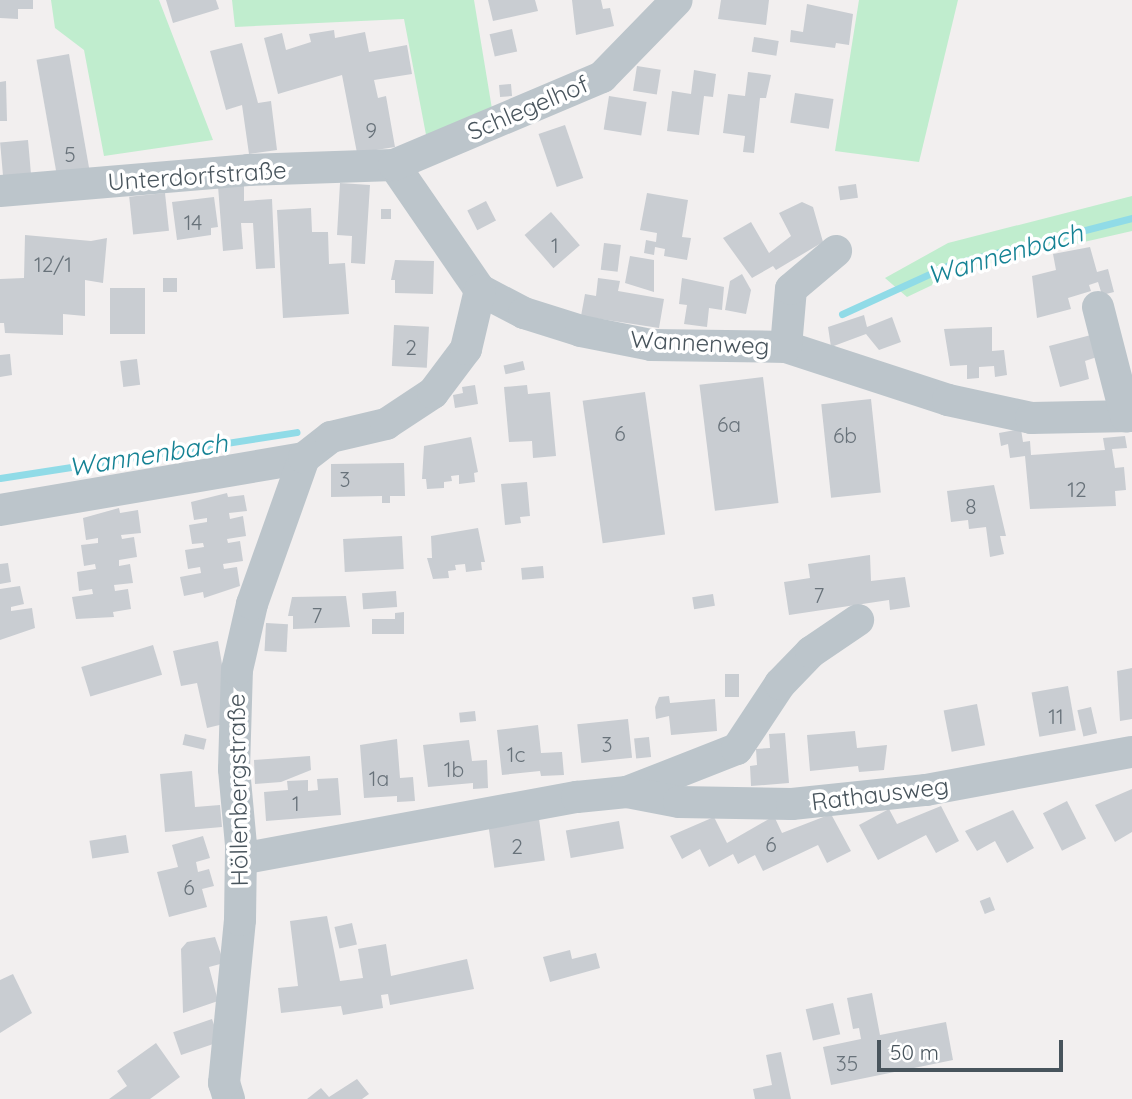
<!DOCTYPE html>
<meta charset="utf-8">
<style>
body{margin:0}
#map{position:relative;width:1132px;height:1099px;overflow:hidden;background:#f2efef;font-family:Quicksand,sans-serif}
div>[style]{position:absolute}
.green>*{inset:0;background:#c0edce}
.stream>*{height:7px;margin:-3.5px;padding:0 3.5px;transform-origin:3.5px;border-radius:3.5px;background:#90dbe7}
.building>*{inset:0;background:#c9cdd2;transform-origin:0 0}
.minor>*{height:32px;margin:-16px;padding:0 16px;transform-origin:16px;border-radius:16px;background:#bcc5cb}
span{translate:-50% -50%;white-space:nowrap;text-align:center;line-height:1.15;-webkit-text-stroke:7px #fff;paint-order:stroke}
.number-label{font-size:21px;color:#68727a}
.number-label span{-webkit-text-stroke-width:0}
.street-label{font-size:24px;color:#48545c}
.water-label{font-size:26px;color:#148294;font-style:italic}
.scale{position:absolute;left:877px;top:1040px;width:186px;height:32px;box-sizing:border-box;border:4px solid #48545c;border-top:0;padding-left:9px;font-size:21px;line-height:24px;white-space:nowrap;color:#48545c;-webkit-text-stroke:5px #fff;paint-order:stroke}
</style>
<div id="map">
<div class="green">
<div style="clip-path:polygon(51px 0,159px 0,213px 140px,104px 156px,84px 50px,55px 28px)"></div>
<div style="clip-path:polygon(232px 0,474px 0,493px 115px,427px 140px,404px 19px,235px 27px)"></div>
<div style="clip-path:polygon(859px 0,958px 0,919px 162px,835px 151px)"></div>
<div style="clip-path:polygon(1132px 196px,1132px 231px,966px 269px,907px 297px,885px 278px,948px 243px)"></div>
</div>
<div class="stream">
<div style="left:842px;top:314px;width:118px;rotate:-24.6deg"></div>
<div style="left:949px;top:265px;width:189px;rotate:-14.4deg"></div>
<div style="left:0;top:478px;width:300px;rotate:-8.8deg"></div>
</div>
<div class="building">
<div style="clip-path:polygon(0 0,33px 0,33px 9px,18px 9px,18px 19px,0 18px)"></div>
<div style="clip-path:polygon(166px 0,216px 0,219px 9px,173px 23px)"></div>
<div style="clip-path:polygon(488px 0,535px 0,538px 11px,493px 21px)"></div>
<div style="clip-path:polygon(572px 0,601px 0,603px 9px,610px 8px,614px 26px,576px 35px)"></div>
<div style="clip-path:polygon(721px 0,769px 0,766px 25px,718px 19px)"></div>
<div style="clip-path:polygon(807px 4px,853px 14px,849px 45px,836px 43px,835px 48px,790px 42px,791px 30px,803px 32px)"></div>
<div style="left:512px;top:29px;width:23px;height:23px;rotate:77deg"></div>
<div style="clip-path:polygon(334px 30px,335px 38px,365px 32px,369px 52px,407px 45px,412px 74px,374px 80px,378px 98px,386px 96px,395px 147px,357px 153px,342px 75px,278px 94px,264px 38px,282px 33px,286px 50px,311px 42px,309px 34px)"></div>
<div style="left:754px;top:37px;width:25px;height:15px;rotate:9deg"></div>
<div style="clip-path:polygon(242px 43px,258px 103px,271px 101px,277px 150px,249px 154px,242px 105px,226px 110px,210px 51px)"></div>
<div style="left:69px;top:54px;width:116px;height:33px;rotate:80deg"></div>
<div style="left:637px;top:66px;width:24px;height:25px;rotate:9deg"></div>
<div style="clip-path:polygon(694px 70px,716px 74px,713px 97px,704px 96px,699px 135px,667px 131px,672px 91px,691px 94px)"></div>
<div style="clip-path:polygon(748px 72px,771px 75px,766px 98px,760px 98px,754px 153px,743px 152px,745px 136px,723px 133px,728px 94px,745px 96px)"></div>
<div style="clip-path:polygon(6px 81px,7px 121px,0 121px,0 82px)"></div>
<div style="left:511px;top:84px;width:12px;height:12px;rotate:85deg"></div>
<div style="left:795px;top:93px;width:39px;height:30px;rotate:9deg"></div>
<div style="left:609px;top:96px;width:38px;height:34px;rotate:9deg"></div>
<div style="left:565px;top:125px;width:56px;height:28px;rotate:71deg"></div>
<div style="left:28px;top:140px;width:36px;height:28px;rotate:85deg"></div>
<div style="clip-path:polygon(340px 183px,370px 185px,365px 264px,351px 263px,352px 236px,337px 235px)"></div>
<div style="clip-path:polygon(244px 184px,244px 201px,272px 199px,275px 268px,256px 269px,253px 223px,241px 223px,243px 249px,223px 251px,218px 186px)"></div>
<div style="left:856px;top:184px;width:14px;height:18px;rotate:82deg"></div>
<div style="left:165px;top:193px;width:38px;height:36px;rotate:84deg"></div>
<div style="clip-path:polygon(647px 193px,688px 200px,682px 237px,691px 238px,687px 260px,664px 256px,665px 249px,655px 247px,654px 255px,644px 253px,646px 240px,656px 242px,657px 233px,640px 230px)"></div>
<div style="clip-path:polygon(214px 197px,218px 227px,211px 228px,211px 235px,177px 240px,172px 202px)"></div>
<div style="left:486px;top:201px;width:22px;height:21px;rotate:63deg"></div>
<div style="clip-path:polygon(802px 202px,813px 207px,823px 242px,776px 270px,773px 266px,752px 278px,723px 238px,751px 222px,769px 253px,791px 236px,779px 213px)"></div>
<div style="clip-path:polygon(311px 208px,312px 232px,328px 232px,329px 264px,345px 263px,349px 314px,283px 318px,277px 210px)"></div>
<div style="left:391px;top:209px;width:10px;height:10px;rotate:90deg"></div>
<div style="left:551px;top:212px;width:44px;height:35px;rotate:49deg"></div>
<div style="clip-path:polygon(25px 235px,91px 241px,107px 238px,103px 283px,85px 280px,85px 316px,63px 314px,63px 335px,5px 333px,4px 323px,0 323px,0 279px,24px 278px)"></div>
<div style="left:604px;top:243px;width:17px;height:27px;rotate:7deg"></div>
<div style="clip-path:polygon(1090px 247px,1097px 272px,1108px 269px,1114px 292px,1102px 295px,1098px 282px,1089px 285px,1091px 291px,1068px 298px,1071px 309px,1037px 318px,1032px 276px,1056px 270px,1053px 254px)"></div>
<div style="clip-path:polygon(630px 256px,654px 260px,654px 292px,625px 283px)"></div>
<div style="clip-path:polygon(395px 260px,434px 261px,433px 294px,395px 293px,395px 280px,391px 280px)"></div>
<div style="clip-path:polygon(742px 274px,751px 290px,746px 314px,725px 310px,730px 281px)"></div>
<div style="left:163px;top:278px;width:14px;height:14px"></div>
<div style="clip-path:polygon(598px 278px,620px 281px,618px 291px,664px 299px,659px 328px,581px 316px,585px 294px,596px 296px)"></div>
<div style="clip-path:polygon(682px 278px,724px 287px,722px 310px,709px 308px,707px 327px,684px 324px,687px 305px,679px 304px)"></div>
<div style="left:110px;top:288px;width:35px;height:46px"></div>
<div style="clip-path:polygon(864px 315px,867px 327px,892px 317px,901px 342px,879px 350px,866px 334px,831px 347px,828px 327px)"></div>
<div style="left:394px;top:325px;width:35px;height:41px;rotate:3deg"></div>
<div style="clip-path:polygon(992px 327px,992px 351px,1004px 350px,1007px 375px,995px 377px,994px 366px,979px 367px,979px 378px,967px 379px,967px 365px,950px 366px,944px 329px)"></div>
<div style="clip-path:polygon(1091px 335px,1097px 357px,1085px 361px,1089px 379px,1060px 387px,1049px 346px)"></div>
<div style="clip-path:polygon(10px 354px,12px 375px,0 377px,0 355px)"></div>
<div style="left:137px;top:359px;width:26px;height:17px;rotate:83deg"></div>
<div style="left:523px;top:361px;width:9px;height:20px;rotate:77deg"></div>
<div style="left:763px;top:377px;width:127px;height:64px;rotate:83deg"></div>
<div style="clip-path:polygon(475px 385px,478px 404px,455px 408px,453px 395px,463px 393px,462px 387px)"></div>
<div style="clip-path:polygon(527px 385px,528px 394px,550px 392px,556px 456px,533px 458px,532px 441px,509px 442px,504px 387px)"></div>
<div style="left:645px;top:392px;width:144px;height:63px;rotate:82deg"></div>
<div style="left:871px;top:399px;width:94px;height:50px;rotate:84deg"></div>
<div style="clip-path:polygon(1021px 429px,1023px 442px,1030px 441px,1031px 455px,1105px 450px,1103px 438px,1125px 436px,1127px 448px,1112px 449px,1115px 468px,1124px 467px,1126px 490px,1115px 491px,1116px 506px,1030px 509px,1025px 456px,1010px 458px,1008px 444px,1001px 446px,999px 433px)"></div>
<div style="clip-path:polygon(471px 437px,478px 472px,474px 473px,475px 482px,459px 484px,459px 475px,451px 476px,452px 481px,444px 482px,444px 488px,427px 489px,426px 479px,422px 479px,424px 446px)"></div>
<div style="clip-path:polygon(404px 463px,405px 496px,390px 496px,390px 503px,382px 503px,382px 496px,331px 497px,331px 464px)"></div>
<div style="clip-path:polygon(527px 482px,530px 516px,520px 517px,521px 523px,505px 525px,501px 484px)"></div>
<div style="clip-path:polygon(994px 485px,1006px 536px,1000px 536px,1004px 554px,990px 557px,986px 527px,969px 529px,968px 520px,951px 522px,947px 491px)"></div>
<div style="clip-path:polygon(227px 493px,228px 497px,244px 495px,247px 511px,229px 513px,230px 519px,243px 516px,246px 536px,227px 539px,228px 543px,240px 541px,243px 561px,223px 564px,224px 569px,237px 567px,240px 586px,204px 598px,203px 592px,184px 596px,180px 577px,201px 573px,200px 567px,188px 569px,185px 550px,204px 547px,203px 543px,192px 544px,189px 525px,207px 522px,207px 518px,194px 520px,191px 502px)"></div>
<div style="clip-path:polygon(119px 508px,120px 513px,138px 510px,141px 533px,121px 535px,122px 539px,134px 537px,137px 557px,119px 560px,119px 566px,130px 564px,133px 583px,114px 585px,115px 591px,128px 589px,131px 609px,113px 612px,114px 617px,76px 619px,72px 597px,93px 594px,92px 589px,79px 591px,77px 572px,96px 569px,95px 564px,84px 566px,81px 545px,98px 543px,98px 538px,86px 540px,83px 518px)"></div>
<div style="clip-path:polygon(478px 528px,485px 562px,481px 562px,482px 570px,466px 572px,465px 564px,455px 565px,456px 570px,448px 571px,449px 578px,433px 579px,427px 558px,432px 558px,431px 536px)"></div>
<div style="left:402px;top:536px;width:33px;height:59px;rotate:87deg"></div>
<div style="clip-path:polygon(870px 555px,871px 581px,905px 577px,910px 607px,890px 610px,889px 600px,789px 615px,784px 582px,810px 578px,808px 564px)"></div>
<div style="clip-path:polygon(8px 563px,11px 582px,0 584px,0 564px)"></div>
<div style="left:543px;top:566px;width:12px;height:22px;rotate:85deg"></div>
<div style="clip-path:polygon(20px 586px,24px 604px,11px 607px,11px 611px,32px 608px,35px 628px,0 640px,0 589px)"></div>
<div style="left:396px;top:591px;width:16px;height:34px;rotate:86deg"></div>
<div style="left:713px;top:594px;width:12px;height:21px;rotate:81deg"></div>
<div style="clip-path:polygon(346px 596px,350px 627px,293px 629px,293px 616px,288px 616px,292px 597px)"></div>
<div style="clip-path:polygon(404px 612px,404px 634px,372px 634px,372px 619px,395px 619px,395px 613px)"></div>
<div style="left:266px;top:623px;width:22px;height:28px;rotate:3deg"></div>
<div style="clip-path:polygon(218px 641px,232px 722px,207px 728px,197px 683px,181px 686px,173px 651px)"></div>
<div style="left:153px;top:645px;width:31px;height:75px;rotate:73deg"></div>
<div style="clip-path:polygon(1132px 668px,1132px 719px,1120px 721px,1117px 671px)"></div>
<div style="left:739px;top:674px;width:23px;height:14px;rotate:90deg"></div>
<div style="left:1068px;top:686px;width:45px;height:37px;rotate:80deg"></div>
<div style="clip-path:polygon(669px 696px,670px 703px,715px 699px,717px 731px,671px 735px,669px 716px,656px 719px,655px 707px,659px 697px)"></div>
<div style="left:977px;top:704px;width:42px;height:34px;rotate:79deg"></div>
<div style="left:1091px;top:707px;width:27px;height:14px;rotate:77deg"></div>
<div style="left:475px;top:711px;width:10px;height:16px;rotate:84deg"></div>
<div style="left:628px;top:719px;width:39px;height:51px;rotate:84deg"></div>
<div style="clip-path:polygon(538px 725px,541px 753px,562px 752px,564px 775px,541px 776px,540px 771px,502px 775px,497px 730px)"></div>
<div style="clip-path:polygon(855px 731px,857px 748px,887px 745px,884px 770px,859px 772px,858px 766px,810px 771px,807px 735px)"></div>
<div style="clip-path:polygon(785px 733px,789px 783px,751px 786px,750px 766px,757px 765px,756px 749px,770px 748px,769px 734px)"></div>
<div style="left:185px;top:734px;width:22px;height:11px;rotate:13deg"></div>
<div style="left:649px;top:737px;width:20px;height:15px;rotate:84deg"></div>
<div style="clip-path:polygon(397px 739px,400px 778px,413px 777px,415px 801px,397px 802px,397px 796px,364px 798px,360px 745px)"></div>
<div style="clip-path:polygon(469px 740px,472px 761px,487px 760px,488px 788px,473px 789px,473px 783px,428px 787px,423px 745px)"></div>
<div style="clip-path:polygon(310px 756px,311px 770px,281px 782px,255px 784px,254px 760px)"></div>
<div style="clip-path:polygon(192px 771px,195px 807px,220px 805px,222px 827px,165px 832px,160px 774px)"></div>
<div style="clip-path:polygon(338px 778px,341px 815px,266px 821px,264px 792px,288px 790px,287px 781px,308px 780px,308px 791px,318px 790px,317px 779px)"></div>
<div style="clip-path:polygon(1132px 789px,1132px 832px,1115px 842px,1095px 805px)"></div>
<div style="left:1067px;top:801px;width:42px;height:27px;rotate:63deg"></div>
<div style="clip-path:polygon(941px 806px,959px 841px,936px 853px,926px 835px,878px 860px,859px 825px,889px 809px,897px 824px)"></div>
<div style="clip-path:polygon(1013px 810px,1034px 848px,1007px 863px,995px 841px,977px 851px,965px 831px)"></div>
<div style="clip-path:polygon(831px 814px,851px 851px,827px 863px,818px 845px,763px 871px,755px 855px,738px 864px,733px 854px,709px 867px,700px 849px,682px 859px,670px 836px,714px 817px,727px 843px,774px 816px,782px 833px)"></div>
<div style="left:539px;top:819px;width:42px;height:51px;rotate:82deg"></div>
<div style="left:619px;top:821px;width:28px;height:54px;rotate:80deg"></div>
<div style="left:126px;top:835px;width:18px;height:37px;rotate:81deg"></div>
<div style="clip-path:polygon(203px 836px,210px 858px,196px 862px,198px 872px,209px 869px,214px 886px,202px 889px,207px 907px,169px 917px,157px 872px,178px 867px,172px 845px)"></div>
<div style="left:990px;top:897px;width:14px;height:11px;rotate:69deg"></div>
<div style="clip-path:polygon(327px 916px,340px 981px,363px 978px,358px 949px,386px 944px,391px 976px,467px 959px,474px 989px,390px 1005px,388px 994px,381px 995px,383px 1008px,343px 1015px,341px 1006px,281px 1013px,278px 988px,298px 986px,290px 921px)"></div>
<div style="left:352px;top:923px;width:22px;height:18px;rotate:77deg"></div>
<div style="clip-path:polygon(215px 937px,224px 963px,209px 967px,218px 1001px,183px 1013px,181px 949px,187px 942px)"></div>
<div style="clip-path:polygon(570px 950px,572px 959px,596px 953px,600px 968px,550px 982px,543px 957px)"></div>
<div style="clip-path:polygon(13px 974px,32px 1013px,0 1033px,0 980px)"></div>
<div style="clip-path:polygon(872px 993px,880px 1035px,946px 1022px,953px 1060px,831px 1085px,823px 1047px,861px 1039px,859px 1028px,853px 1029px,847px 998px)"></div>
<div style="left:833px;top:1003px;width:32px;height:28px;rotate:77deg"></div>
<div style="left:212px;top:1019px;width:24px;height:41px;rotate:71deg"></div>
<div style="clip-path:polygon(156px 1043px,180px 1077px,150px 1099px,109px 1099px,127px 1086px,117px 1071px)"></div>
<div style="clip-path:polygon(781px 1052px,791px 1099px,755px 1099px,753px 1089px,772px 1085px,766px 1055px)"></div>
<div style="clip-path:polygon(357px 1079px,369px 1094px,362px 1099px,307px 1099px,321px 1088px,329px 1097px)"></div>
</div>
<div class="minor">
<div style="left:394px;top:165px;width:152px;rotate:55.5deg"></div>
<div style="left:480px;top:290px;width:50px;rotate:27.6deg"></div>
<div style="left:524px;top:313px;width:60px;rotate:17.5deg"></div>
<div style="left:581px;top:331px;width:71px;rotate:11.3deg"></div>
<div style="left:651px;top:345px;width:135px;rotate:0.8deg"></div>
<div style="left:786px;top:347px;width:170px;rotate:18.1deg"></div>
<div style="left:948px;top:400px;width:85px;rotate:12.2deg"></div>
<div style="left:1031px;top:418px;width:101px;rotate:-1.1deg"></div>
<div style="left:0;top:191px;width:249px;rotate:-4.8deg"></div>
<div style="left:248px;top:170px;width:146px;rotate:-2deg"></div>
<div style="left:394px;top:165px;width:226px;rotate:-22.9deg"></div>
<div style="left:602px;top:77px;width:107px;rotate:-45.8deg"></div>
<div style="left:1098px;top:307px;width:113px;rotate:75.6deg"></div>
<div style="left:786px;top:347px;width:58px;rotate:-85.1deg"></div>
<div style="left:791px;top:289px;width:59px;rotate:-40.2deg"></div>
<div style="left:0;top:510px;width:308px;rotate:-9.7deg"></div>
<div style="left:627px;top:792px;width:118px;rotate:-21.4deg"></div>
<div style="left:737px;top:749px;width:78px;rotate:-56.5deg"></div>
<div style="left:780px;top:684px;width:45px;rotate:-45.9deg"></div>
<div style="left:811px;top:652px;width:57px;rotate:-34.2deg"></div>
<div style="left:241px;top:859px;width:342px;rotate:-10.5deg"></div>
<div style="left:577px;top:797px;width:50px;rotate:-5.7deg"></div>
<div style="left:627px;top:792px;width:53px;rotate:10.9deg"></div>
<div style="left:679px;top:802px;width:113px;rotate:1deg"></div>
<div style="left:792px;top:804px;width:135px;rotate:-6deg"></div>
<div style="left:926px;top:790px;width:209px;rotate:-10.5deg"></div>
<div style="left:229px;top:1099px;width:17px;rotate:-107deg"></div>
<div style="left:224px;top:1083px;width:164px;rotate:-84.4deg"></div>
<div style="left:240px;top:920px;width:75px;rotate:-89.2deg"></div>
<div style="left:241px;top:845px;width:76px;rotate:-95.3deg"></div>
<div style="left:234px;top:769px;width:99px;rotate:-88.3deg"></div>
<div style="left:237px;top:670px;width:68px;rotate:-77.2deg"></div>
<div style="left:252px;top:604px;width:155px;rotate:-70.4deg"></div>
<div style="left:304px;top:458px;width:34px;rotate:-38deg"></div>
<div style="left:331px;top:437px;width:57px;rotate:-13.3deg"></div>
<div style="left:386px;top:424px;width:56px;rotate:-33.4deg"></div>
<div style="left:433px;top:393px;width:55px;rotate:-53.1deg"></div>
<div style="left:466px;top:349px;width:61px;rotate:-76.7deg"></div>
</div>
<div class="number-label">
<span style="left:371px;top:130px">9</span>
<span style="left:70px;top:154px">5</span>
<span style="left:193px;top:222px">14</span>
<span style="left:555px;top:245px">1</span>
<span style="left:53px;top:264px">12/1</span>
<span style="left:411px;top:347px">2</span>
<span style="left:729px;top:424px">6a</span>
<span style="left:620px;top:433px">6</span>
<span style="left:845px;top:435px">6b</span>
<span style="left:345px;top:479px">3</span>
<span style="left:1077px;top:489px">12</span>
<span style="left:971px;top:506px">8</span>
<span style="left:819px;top:595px">7</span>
<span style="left:317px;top:615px">7</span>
<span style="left:1056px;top:716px">11</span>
<span style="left:607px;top:744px">3</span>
<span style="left:516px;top:754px">1c</span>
<span style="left:454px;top:769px">1b</span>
<span style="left:379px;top:778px">1a</span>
<span style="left:296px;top:803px">1</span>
<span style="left:771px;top:844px">6</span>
<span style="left:517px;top:846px">2</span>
<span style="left:189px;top:887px">6</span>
<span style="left:847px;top:1063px">35</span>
</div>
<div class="street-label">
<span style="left:528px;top:108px;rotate:-23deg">Schlegelhof</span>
<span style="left:197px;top:176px;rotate:-4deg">Unterdorfstraße</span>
<span style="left:700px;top:343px;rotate:3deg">Wannenweg</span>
<span style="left:238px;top:790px;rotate:-91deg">Höllenbergstraße</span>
<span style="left:880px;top:794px;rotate:-7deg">Rathausweg</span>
</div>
<div class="water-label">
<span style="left:1005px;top:254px;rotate:-16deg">Wannenbach</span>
<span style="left:148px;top:455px;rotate:-9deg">Wannenbach</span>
</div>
<div class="scale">50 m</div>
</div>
